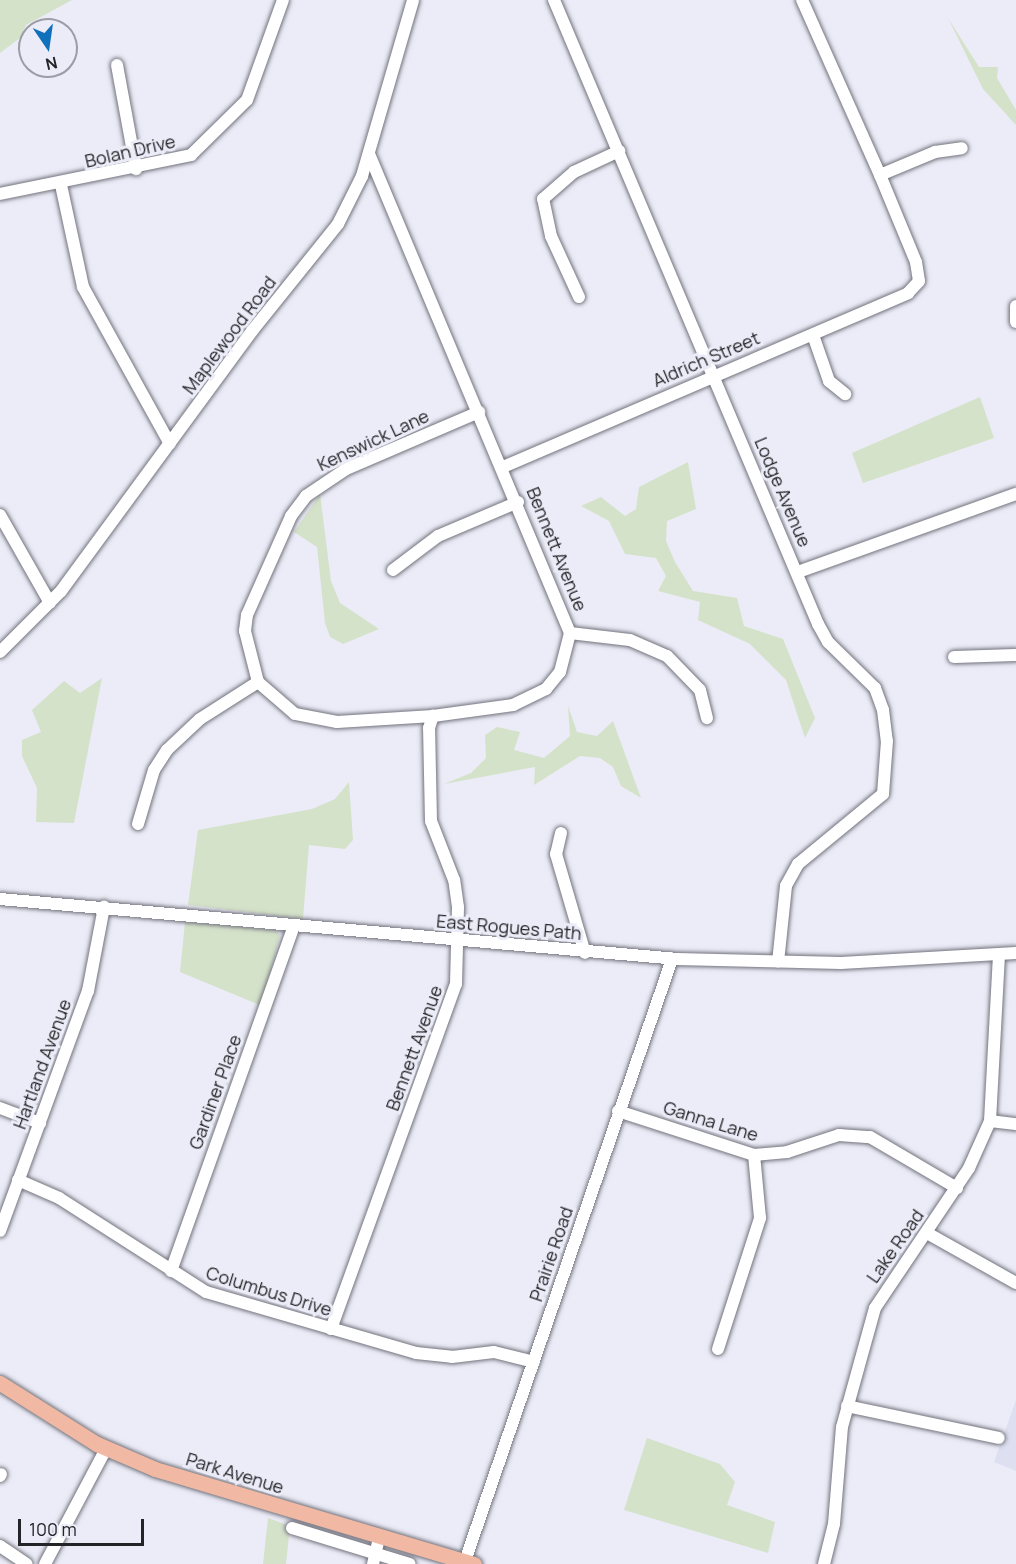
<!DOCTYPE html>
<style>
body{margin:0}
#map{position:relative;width:1016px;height:1564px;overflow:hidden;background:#ebecf7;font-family:Manrope,sans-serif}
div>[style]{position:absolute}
.built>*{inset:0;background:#dee0f2}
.green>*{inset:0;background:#d5e2ca}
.roads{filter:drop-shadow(0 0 2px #72737d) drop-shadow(0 0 2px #72737d)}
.minor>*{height:12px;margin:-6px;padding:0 6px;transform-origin:6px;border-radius:6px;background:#fff}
.major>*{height:15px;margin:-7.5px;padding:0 7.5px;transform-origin:7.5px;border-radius:7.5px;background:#f1b9a3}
span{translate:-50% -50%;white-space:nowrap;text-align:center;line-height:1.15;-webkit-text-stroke:6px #ebecf7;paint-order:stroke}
.street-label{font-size:18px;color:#242428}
.north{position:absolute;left:18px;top:18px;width:60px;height:60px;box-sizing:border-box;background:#ebecf7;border:2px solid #9b9ca4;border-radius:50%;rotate:167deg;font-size:16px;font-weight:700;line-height:24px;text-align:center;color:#242428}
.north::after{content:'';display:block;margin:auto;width:21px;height:27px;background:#1170bc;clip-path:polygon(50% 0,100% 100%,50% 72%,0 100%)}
.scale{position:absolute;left:18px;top:1519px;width:126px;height:27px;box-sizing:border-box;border:3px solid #242428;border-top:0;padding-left:8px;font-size:18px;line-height:21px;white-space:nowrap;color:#242428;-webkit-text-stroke:4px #ebecf7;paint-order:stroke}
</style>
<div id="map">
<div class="built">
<div style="clip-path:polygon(1016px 1400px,1016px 1471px,994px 1462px)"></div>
</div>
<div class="green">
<div style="clip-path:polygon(0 0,72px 0,26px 25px,20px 38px,0 53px)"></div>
<div style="clip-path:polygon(948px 18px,979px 67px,998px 67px,997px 78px,1016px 110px,1016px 125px,983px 89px)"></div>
<div style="clip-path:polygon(980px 397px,994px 438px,863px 483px,852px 453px)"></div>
<div style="clip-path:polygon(688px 462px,696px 509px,667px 521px,666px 541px,675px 562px,693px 591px,737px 598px,744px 626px,783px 639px,815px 718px,805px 738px,786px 680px,750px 644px,698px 620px,700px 602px,658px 591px,666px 576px,656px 558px,625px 554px,609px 521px,581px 506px,601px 497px,625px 516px,636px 509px,639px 487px)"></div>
<div style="clip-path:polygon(320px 494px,331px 581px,340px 603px,379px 629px,343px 644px,330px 637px,325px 623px,317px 547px,294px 532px)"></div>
<div style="clip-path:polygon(102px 678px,74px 823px,36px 822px,37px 788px,22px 756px,22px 740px,41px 732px,32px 710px,64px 681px,80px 693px)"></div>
<div style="clip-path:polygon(568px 706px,577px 732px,597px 736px,613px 721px,641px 798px,621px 786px,613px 767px,600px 758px,580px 756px,534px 785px,535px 767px,444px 784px,471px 773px,486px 758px,485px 735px,497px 727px,520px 732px,514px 750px,544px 758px,570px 736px)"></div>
<div style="clip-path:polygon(349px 782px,353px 840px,345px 849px,309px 845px,303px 919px,188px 905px,198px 830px,312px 809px,335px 799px)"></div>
<div style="clip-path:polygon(185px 922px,275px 930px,280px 935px,262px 1006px,180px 972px)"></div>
<div style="clip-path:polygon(647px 1438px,720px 1464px,735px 1482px,727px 1505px,775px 1522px,768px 1553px,624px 1510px)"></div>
<div style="clip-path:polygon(268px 1518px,290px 1526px,286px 1564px,263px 1564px)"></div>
</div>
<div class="roads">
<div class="minor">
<div style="left:554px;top:0;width:678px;rotate:67.07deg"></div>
<div style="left:818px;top:624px;width:21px;rotate:61deg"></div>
<div style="left:828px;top:642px;width:66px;rotate:44.4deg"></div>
<div style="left:875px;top:688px;width:23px;rotate:70deg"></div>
<div style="left:883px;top:710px;width:31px;rotate:83deg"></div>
<div style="left:887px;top:741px;width:53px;rotate:94.3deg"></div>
<div style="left:883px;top:794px;width:110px;rotate:140.5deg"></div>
<div style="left:798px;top:864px;width:25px;rotate:119deg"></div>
<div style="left:786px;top:886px;width:76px;rotate:96deg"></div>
<div style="left:117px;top:65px;width:106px;rotate:79.6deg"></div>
<div style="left:880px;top:175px;width:60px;rotate:-22.7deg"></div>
<div style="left:935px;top:152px;width:27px;rotate:-8deg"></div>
<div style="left:61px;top:185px;width:104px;rotate:77.8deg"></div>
<div style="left:83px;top:287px;width:179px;rotate:61deg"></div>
<div style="left:0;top:194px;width:195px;rotate:-11.5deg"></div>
<div style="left:191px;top:155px;width:78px;rotate:-44.5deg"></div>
<div style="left:247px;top:100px;width:106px;rotate:-70.2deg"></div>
<div style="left:579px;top:297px;width:67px;rotate:-114.7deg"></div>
<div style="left:551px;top:236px;width:38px;rotate:-102deg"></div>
<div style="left:543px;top:199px;width:41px;rotate:-41.1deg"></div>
<div style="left:574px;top:172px;width:50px;rotate:-25deg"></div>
<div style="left:1016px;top:306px;width:16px;rotate:90deg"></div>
<div style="left:813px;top:335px;width:49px;rotate:70.8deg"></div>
<div style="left:829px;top:381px;width:21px;rotate:39deg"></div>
<div style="left:503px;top:467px;width:441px;rotate:-23.2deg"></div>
<div style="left:908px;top:293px;width:16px;rotate:-47deg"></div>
<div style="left:919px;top:281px;width:19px;rotate:-99deg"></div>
<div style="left:916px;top:262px;width:94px;rotate:-112.5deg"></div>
<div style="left:880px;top:175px;width:192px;rotate:-114deg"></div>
<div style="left:0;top:515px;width:101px;rotate:60.4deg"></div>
<div style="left:393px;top:570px;width:56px;rotate:-37.1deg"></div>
<div style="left:438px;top:536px;width:87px;rotate:-23deg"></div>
<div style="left:798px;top:572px;width:232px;rotate:-19.7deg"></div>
<div style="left:570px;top:633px;width:60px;rotate:6.7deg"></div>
<div style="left:630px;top:640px;width:40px;rotate:23.4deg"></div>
<div style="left:667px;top:656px;width:47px;rotate:45.9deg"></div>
<div style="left:700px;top:690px;width:29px;rotate:76deg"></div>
<div style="left:0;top:652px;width:86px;rotate:-45deg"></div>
<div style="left:61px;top:591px;width:323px;rotate:-53.7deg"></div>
<div style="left:252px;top:331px;width:137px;rotate:-51.2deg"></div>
<div style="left:338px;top:224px;width:54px;rotate:-63.4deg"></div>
<div style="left:362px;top:176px;width:183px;rotate:-73.8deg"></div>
<div style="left:954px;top:657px;width:62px;rotate:-1.8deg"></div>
<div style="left:433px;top:716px;width:96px;rotate:176.4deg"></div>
<div style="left:337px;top:722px;width:43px;rotate:-169.2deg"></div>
<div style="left:295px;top:714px;width:49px;rotate:-139.1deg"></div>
<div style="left:258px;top:682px;width:53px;rotate:-104.3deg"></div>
<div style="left:245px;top:631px;width:16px;rotate:-83deg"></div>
<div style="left:247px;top:615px;width:108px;rotate:-66deg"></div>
<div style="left:291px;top:516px;width:25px;rotate:-53deg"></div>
<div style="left:306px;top:496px;width:48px;rotate:-34deg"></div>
<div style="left:346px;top:469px;width:145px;rotate:-23.2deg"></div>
<div style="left:138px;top:824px;width:56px;rotate:-73.5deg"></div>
<div style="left:154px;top:770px;width:24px;rotate:-57deg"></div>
<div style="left:167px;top:750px;width:45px;rotate:-43.2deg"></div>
<div style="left:200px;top:719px;width:69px;rotate:-32.5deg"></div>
<div style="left:561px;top:833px;width:22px;rotate:103deg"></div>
<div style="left:556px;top:854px;width:103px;rotate:73.7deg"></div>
<div style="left:0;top:899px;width:680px;rotate:5.06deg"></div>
<div style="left:677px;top:959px;width:164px;rotate:1.4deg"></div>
<div style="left:841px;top:963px;width:175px;rotate:-3.3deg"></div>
<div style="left:0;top:1108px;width:43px;rotate:20.6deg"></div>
<div style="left:618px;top:1111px;width:143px;rotate:17.9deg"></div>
<div style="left:754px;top:1155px;width:33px;rotate:-5deg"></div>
<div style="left:787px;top:1152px;width:55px;rotate:-18.1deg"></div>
<div style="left:839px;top:1135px;width:31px;rotate:4deg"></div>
<div style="left:870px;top:1137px;width:101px;rotate:30.4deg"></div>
<div style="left:990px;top:1121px;width:26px;rotate:7deg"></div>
<div style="left:18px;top:1180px;width:45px;rotate:23.7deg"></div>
<div style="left:59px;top:1198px;width:174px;rotate:32.6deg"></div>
<div style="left:206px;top:1292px;width:219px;rotate:16.2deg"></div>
<div style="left:416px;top:1353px;width:36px;rotate:6deg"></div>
<div style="left:452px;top:1357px;width:42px;rotate:-6.8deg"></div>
<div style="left:494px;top:1352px;width:41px;rotate:14deg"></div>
<div style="left:0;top:1231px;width:256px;rotate:-69.9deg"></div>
<div style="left:88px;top:991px;width:86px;rotate:-79.2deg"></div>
<div style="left:927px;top:1233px;width:102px;rotate:29.3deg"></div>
<div style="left:171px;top:1271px;width:367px;rotate:-70.4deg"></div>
<div style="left:331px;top:1329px;width:367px;rotate:-70.1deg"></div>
<div style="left:456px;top:984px;width:77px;rotate:-88.5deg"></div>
<div style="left:458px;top:907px;width:27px;rotate:-98deg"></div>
<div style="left:454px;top:880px;width:63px;rotate:-111.3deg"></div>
<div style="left:431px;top:821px;width:93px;rotate:-91.2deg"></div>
<div style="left:429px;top:728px;width:13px;rotate:-72deg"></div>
<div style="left:433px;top:716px;width:81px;rotate:-7.8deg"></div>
<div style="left:513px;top:705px;width:37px;rotate:-26deg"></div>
<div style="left:546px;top:689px;width:22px;rotate:-51deg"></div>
<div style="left:560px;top:672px;width:40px;rotate:-75.6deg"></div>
<div style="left:570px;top:633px;width:519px;rotate:-112.76deg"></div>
<div style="left:718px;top:1349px;width:138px;rotate:-72.2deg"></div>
<div style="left:760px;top:1218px;width:63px;rotate:-95.4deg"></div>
<div style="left:847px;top:1406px;width:155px;rotate:11.9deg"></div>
<div style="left:0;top:1476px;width:2px;rotate:-63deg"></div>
<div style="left:292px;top:1528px;width:123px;rotate:17deg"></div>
<div style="left:0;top:1546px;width:32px;rotate:34deg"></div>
<div style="left:465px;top:1561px;width:637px;rotate:-71.02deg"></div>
<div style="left:45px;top:1564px;width:130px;rotate:-62.1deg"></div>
<div style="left:373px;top:1564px;width:28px;rotate:-77deg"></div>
<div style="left:824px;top:1564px;width:41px;rotate:-76deg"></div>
<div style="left:834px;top:1524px;width:97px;rotate:-85.3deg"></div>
<div style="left:842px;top:1427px;width:123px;rotate:-74.5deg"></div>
<div style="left:875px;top:1308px;width:169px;rotate:-56.1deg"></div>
<div style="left:969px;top:1168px;width:51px;rotate:-65.9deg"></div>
<div style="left:990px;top:1121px;width:167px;rotate:-86.9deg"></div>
</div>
<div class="major">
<div style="left:0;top:1383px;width:115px;rotate:32.2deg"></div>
<div style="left:97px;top:1444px;width:63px;rotate:23.3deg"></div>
<div style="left:155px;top:1469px;width:333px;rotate:16.6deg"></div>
</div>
</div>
<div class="street-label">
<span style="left:130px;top:151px;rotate:-13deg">Bolan Drive</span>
<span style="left:229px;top:335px;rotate:-53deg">Maplewood Road</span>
<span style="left:706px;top:359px;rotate:-23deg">Aldrich Street</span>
<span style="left:373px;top:440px;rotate:-25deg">Kenswick Lane</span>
<span style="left:783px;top:492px;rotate:67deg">Lodge Avenue</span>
<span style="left:557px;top:549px;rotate:68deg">Bennett Avenue</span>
<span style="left:509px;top:927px;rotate:5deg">East Rogues Path</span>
<span style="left:414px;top:1048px;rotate:-70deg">Bennett Avenue</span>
<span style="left:42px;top:1064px;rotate:-70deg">Hartland Avenue</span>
<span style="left:215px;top:1092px;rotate:-70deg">Gardiner Place</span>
<span style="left:711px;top:1121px;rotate:17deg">Ganna Lane</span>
<span style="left:895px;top:1246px;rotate:-55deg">Lake Road</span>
<span style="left:551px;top:1254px;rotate:-71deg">Prairie Road</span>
<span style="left:269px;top:1291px;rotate:17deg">Columbus Drive</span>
<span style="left:235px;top:1473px;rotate:17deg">Park Avenue</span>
</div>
<div class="north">N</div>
<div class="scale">100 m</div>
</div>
